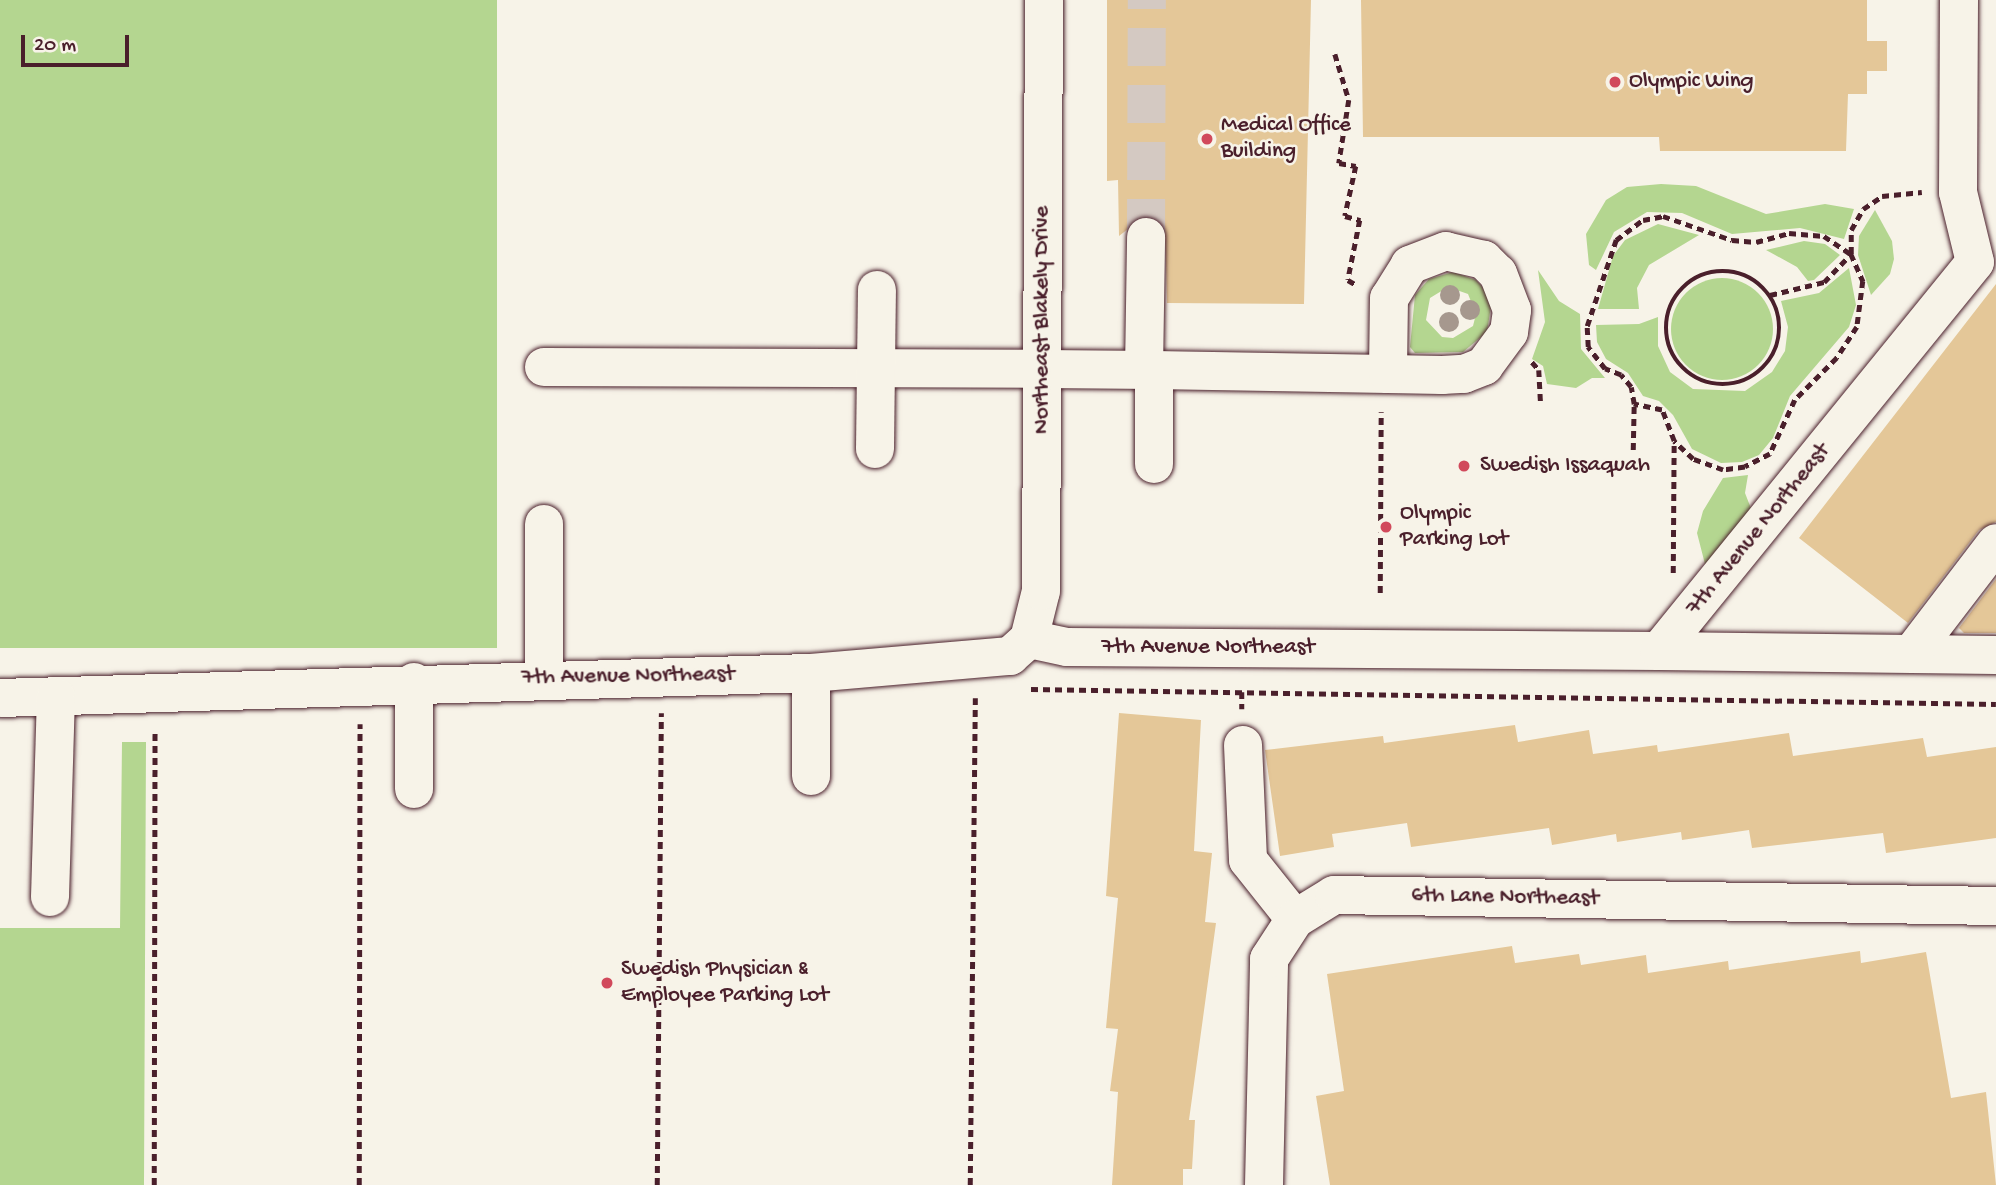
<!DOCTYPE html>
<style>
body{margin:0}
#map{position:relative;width:1996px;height:1185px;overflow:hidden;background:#f7f3e8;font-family:"Gochi Hand",sans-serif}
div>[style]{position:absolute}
.green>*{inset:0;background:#b4d690;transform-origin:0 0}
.round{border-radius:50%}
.building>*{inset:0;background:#e4c798}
.minor-tunnel>*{height:38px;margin-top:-19px;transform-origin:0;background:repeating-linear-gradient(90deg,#d4c9c2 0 38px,transparent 0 57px)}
.path>*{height:4.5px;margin-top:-2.25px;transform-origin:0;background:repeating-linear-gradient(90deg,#4a1f2b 0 7px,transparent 0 12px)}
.path>.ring{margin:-2.25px;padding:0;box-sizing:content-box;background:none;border:4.5px solid #4a1f2b;border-radius:50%}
.roads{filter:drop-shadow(0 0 2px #4a1f2b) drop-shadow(0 0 2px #4a1f2b)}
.minor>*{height:38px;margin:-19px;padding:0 19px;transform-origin:19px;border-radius:19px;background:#f7f3e8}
.trees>*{width:20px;height:20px;margin:-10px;border-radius:50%;background:#a6988e}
.dots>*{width:19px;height:19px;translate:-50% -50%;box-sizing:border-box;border:4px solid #f7f3e8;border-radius:50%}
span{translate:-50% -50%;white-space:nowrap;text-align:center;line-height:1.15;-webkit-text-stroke:5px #f7f3e8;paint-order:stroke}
.poi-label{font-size:23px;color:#4a1f2b}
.left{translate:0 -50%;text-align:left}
.street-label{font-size:23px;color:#4a1f2b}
.scale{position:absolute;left:21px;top:35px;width:108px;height:32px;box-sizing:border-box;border:4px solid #4a1f2b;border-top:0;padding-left:9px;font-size:21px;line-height:24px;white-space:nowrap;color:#4a1f2b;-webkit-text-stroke:5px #f7f3e8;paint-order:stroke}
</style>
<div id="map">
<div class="green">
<div style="left:0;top:0;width:497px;height:648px"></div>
<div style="clip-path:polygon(1661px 184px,1696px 186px,1766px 214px,1825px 204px,1854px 209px,1844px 239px,1800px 228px,1732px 234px,1682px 213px,1647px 212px,1614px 232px,1596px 270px,1589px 265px,1586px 234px,1606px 200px,1627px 187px)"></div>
<div style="clip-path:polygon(1875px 210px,1892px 241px,1894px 259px,1890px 274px,1871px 295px,1858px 255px,1859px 236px)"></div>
<div style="clip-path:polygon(1658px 224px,1699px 235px,1649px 265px,1637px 288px,1639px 309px,1598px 309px,1613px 256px,1625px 240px)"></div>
<div style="clip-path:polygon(1804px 241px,1825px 244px,1840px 255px,1814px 280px,1808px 281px,1797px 267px,1766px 250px)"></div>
<div style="clip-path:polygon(1849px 268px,1856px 305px,1849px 327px,1790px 396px,1773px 438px,1759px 455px,1742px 462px,1721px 463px,1692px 449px,1673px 415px,1659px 401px,1643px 396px,1628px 373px,1606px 359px,1597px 342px,1596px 325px,1639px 324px,1658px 317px,1658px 346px,1670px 372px,1693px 389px,1745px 391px,1772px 372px,1785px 351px,1788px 327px,1781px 301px,1819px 293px)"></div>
<div style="clip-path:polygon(1538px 270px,1559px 301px,1580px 314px,1581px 349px,1605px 378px,1592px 378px,1576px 388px,1547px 384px,1543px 366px,1532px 359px,1545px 322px)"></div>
<div style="clip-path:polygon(evenodd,1453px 272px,1476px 280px,1485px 290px,1491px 306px,1487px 332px,1463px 352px,1415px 353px,1410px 347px,1415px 295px,1429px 279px,1453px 272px,1448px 287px,1468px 294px,1476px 314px,1473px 326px,1453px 338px,1442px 337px,1426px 320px,1430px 298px,1448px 287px)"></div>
<div class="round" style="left:1671px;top:278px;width:102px;height:102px"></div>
<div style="clip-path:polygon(1748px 475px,1745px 493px,1752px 511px,1706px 568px,1697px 533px,1703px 511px,1723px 478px)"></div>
<div style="clip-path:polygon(122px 742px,146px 742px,144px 1185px,0 1185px,0 928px,120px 928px)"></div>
</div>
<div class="building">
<div style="clip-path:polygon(1107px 0,1311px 0,1304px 304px,1167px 303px,1165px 226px,1146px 215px,1119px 236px,1118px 180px,1107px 181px)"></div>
<div style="clip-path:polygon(1361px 0,1867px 0,1867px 41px,1887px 41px,1887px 71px,1867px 71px,1867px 94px,1848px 94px,1846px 151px,1660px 151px,1659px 137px,1363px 137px)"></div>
<div style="clip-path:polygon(1996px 284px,1996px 522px,1979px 530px,1908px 623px,1799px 538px)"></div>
<div style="clip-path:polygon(1996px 579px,1996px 633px,1964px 633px,1959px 628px)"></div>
<div style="clip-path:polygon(1119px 713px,1201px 720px,1194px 851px,1212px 853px,1205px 922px,1216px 923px,1189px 1120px,1195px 1120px,1192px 1169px,1183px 1169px,1183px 1185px,1112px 1185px,1118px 1092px,1110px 1091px,1118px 1029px,1106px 1028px,1118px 898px,1106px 896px)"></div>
<div style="clip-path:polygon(1515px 725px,1518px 742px,1589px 730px,1593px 754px,1657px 745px,1658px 752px,1789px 733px,1793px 756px,1923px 738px,1927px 757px,1996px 747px,1996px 838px,1886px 853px,1883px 833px,1752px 848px,1749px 830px,1682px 840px,1681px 832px,1617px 842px,1616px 834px,1552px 845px,1549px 828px,1411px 847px,1407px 823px,1332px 834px,1334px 847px,1280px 856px,1265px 750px,1383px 736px,1384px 743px)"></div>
<div style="clip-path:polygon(1512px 946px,1515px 963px,1579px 954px,1581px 965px,1646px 955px,1648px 973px,1728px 961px,1729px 970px,1860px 951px,1861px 963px,1926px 952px,1951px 1098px,1986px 1092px,1996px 1185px,1330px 1185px,1316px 1096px,1344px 1091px,1327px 974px)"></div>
</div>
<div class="minor-tunnel">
<div style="left:1146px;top:237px;width:237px;rotate:-89.8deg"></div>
</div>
<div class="path">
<div style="left:1335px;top:54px;width:48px;rotate:73.1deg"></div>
<div style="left:1349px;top:100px;width:64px;rotate:99deg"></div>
<div style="left:1339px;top:163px;width:17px;rotate:10deg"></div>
<div style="left:1356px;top:166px;width:51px;rotate:102.4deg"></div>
<div style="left:1345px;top:216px;width:16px;rotate:15deg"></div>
<div style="left:1360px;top:220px;width:61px;rotate:101.3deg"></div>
<div style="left:1348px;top:280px;width:8px;rotate:30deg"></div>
<div style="left:1663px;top:216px;width:73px;rotate:19.2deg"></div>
<div style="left:1732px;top:240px;width:24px;rotate:5deg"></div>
<div style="left:1756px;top:242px;width:34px;rotate:-15deg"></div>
<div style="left:1789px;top:233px;width:35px;rotate:5deg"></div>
<div style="left:1824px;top:236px;width:32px;rotate:34deg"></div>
<div style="left:1851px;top:254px;width:30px;rotate:66deg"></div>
<div style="left:1863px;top:281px;width:46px;rotate:97.4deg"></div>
<div style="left:1857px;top:327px;width:37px;rotate:123deg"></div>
<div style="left:1837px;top:358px;width:59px;rotate:135deg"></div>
<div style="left:1795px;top:400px;width:60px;rotate:114.8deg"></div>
<div style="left:1770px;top:454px;width:28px;rotate:153deg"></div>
<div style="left:1745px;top:467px;width:22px;rotate:172deg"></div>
<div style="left:1723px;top:470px;width:32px;rotate:-160deg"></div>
<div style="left:1693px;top:459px;width:26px;rotate:-137deg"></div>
<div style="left:1674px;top:441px;width:33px;rotate:-111deg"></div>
<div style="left:1662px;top:410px;width:29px;rotate:-168deg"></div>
<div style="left:1634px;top:404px;width:17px;rotate:-100deg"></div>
<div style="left:1631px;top:387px;width:16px;rotate:-130deg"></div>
<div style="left:1621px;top:375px;width:17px;rotate:-159deg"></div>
<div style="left:1605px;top:369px;width:28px;rotate:-128deg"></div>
<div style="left:1588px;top:347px;width:21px;rotate:-93deg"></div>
<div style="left:1587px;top:326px;width:91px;rotate:-71.4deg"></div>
<div style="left:1616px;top:240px;width:34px;rotate:-37deg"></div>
<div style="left:1643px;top:220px;width:20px;rotate:-11deg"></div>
<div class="ring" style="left:1666px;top:271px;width:109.5px;height:109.5px"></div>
<div style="left:1770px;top:295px;width:56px;rotate:-13.5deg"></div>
<div style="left:1824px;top:282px;width:39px;rotate:-46deg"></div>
<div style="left:1851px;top:254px;width:24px;rotate:-90deg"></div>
<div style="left:1851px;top:230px;width:24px;rotate:-60deg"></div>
<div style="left:1863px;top:209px;width:23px;rotate:-34deg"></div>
<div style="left:1882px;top:196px;width:40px;rotate:-5.7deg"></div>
<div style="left:1532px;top:362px;width:11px;rotate:49deg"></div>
<div style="left:1539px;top:370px;width:33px;rotate:87deg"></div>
<div style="left:1633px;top:450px;width:46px;rotate:-88.8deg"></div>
<div style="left:1673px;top:573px;width:131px;rotate:-89.6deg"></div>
<div style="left:1380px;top:593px;width:181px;rotate:-89.7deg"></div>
<div style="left:1031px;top:689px;width:965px;rotate:0.89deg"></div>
<div style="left:1242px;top:692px;width:17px;rotate:90deg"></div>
<div style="left:154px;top:1185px;width:454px;rotate:-89.9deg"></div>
<div style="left:359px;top:1185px;width:461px;rotate:-89.9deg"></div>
<div style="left:657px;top:1185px;width:472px;rotate:-89.5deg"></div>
<div style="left:970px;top:1185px;width:487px;rotate:-89.4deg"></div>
</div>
<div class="roads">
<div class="minor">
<div style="left:544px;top:367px;width:499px;rotate:0.2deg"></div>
<div style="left:1043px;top:369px;width:111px;rotate:0.5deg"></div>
<div style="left:1154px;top:370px;width:234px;rotate:1deg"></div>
<div style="left:1388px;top:374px;width:54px;rotate:1.1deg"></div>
<div style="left:1442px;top:375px;width:22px;rotate:-3deg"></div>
<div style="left:1464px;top:374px;width:22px;rotate:-22deg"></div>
<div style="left:1484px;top:366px;width:42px;rotate:-53.7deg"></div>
<div style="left:1509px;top:332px;width:22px;rotate:-82deg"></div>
<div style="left:1512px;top:310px;width:39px;rotate:-111deg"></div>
<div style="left:1498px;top:274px;width:20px;rotate:-135deg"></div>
<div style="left:1484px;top:260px;width:39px;rotate:-167deg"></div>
<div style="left:1446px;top:251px;width:39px;rotate:159deg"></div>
<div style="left:1410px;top:265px;width:39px;rotate:122deg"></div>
<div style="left:1389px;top:298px;width:76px;rotate:90.8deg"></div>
<div style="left:1144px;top:370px;width:133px;rotate:-89.1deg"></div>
<div style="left:1154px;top:370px;width:94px;rotate:90deg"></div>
<div style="left:875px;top:449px;width:159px;rotate:-89.3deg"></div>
<div style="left:544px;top:524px;width:155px;rotate:90deg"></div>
<div style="left:1029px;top:639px;width:39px;rotate:12deg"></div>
<div style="left:1067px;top:647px;width:592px;rotate:0.39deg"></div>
<div style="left:1659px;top:651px;width:501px;rotate:-50.91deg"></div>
<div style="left:1975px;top:262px;width:72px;rotate:-103.7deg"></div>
<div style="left:1958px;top:192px;width:192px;rotate:-89.7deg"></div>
<div style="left:1659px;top:651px;width:337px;rotate:0.7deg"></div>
<div style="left:1912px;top:653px;width:138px;rotate:-52.6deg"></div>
<div style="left:811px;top:673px;width:103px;rotate:90deg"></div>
<div style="left:414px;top:682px;width:107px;rotate:90deg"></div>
<div style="left:0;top:698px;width:811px;rotate:-1.77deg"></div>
<div style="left:811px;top:673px;width:200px;rotate:-4.9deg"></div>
<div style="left:1010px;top:656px;width:25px;rotate:-42deg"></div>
<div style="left:1029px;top:639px;width:49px;rotate:-76deg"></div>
<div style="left:1041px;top:591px;width:591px;rotate:-89.71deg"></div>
<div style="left:1243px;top:745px;width:115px;rotate:87.5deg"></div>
<div style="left:1248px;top:860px;width:75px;rotate:51.5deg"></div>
<div style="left:50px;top:897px;width:200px;rotate:-88.3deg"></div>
<div style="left:1264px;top:1185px;width:226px;rotate:-88.7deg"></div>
<div style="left:1269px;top:959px;width:48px;rotate:-57deg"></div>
<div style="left:1295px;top:919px;width:46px;rotate:-31.6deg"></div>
<div style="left:1334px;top:895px;width:662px;rotate:0.95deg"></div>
</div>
</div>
<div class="trees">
<div style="left:1450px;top:295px"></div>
<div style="left:1470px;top:310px"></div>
<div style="left:1449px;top:322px"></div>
</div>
<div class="dots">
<div style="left:1615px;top:82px;background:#d1495b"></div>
<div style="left:1207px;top:139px;background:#d1495b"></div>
<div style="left:1464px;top:466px;background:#d1495b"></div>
<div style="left:1386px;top:527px;background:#d1495b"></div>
<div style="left:607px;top:983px;background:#d1495b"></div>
</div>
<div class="poi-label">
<span class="left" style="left:1629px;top:82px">Olympic Wing</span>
<span class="left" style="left:1221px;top:139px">Medical Office<br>Building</span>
<span class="left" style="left:1480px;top:466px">Swedish Issaquah</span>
<span class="left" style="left:1400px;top:527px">Olympic<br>Parking Lot</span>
<span class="left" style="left:621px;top:983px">Swedish Physician &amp;<br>Employee Parking Lot</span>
</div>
<div class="street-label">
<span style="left:1043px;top:320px;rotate:-90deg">Northeast Blakely Drive</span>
<span style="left:1759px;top:530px;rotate:-51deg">7th Avenue Northeast</span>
<span style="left:1208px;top:648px">7th Avenue Northeast</span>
<span style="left:628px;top:677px;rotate:-1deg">7th Avenue Northeast</span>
<span style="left:1505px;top:898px;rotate:1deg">6th Lane Northeast</span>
</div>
<div class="scale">20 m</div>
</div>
